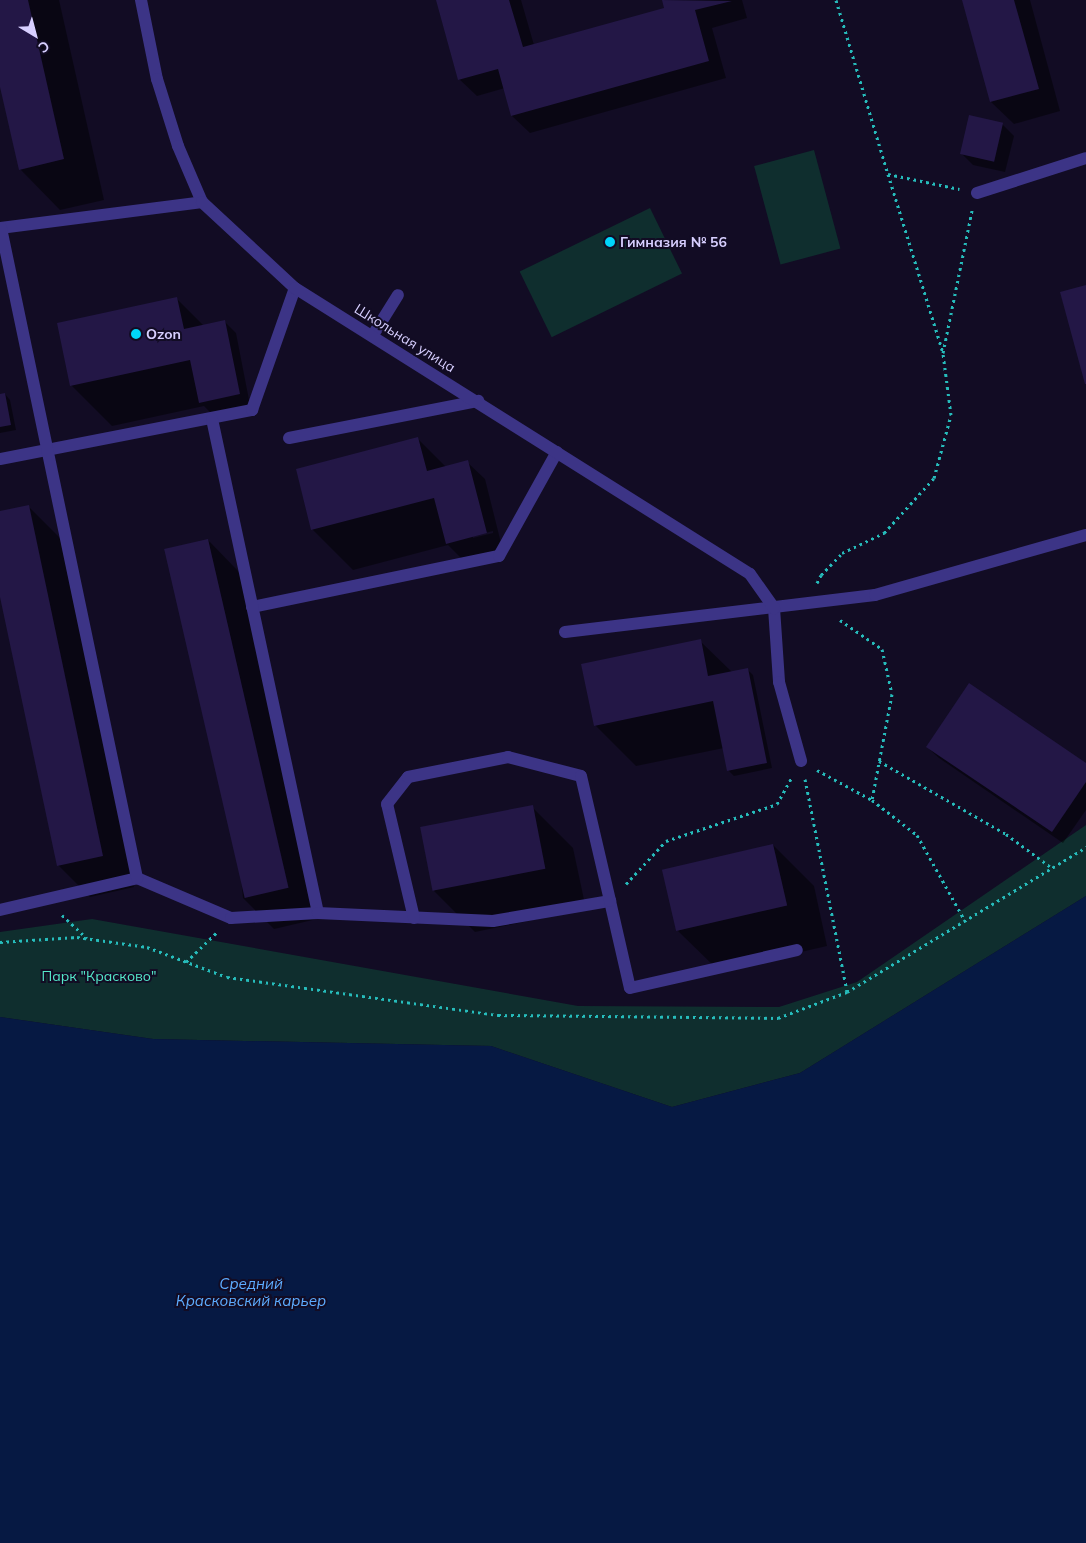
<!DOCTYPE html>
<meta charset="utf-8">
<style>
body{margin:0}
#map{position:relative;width:1086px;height:1543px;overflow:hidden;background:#120c24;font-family:Mulish,sans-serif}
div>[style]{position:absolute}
.green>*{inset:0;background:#0f2e2e;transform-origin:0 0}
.water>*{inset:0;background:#061943}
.shadow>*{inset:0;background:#0007}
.building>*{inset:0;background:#231746;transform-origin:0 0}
.path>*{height:3px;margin-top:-1.5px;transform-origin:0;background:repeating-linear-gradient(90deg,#26bcbb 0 2.5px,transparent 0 6.5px)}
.service>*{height:12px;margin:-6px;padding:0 6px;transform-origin:6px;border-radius:6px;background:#3c3486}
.minor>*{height:12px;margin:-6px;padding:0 6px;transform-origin:6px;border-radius:6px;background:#3c3486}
.dots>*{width:14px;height:14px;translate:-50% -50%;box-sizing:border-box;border:2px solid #120c24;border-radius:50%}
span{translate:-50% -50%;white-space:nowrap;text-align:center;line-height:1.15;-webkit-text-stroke:4px #120c24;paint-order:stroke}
.poi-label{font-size:14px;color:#d7cfff;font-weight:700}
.left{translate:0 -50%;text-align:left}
.street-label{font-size:14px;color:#d7cfff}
.park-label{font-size:14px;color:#54e7c9}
.water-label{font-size:15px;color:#5dacff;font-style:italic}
.north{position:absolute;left:10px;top:10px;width:50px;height:50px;-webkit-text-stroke:4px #120c24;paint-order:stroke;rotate:143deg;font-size:14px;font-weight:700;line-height:20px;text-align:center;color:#d7cfff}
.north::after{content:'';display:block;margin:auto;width:18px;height:22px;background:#d7cfff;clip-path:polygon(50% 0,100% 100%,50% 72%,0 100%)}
</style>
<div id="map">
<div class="green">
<div style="left:814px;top:150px;width:102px;height:62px;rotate:75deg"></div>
<div style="left:650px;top:208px;width:73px;height:145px;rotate:64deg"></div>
<div style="clip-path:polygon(1086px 825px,1086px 896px,800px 1073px,672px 1107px,491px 1046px,153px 1039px,0 1017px,0 932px,92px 919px,578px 1006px,779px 1007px,857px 982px)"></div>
</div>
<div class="water">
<div style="clip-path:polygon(1086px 896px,1086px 1543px,0 1543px,0 1017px,153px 1039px,491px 1046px,672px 1107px,800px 1073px)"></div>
</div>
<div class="shadow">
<div style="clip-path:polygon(0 0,59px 0,104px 200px,60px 210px,20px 169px)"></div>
<div style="clip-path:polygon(438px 0,521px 0,534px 45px,666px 9px,663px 0,742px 0,747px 18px,712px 28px,726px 78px,530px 133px,512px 116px,505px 88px,477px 96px,459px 79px)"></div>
<div style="clip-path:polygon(963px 0,1030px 0,1060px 111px,1014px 124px,991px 102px)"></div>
<div style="clip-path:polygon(1002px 124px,1014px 136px,1005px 172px,973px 165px,961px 153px)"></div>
<div style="clip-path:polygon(177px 299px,204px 326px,224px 321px,236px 333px,250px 405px,211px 413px,204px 406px,112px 426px,71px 385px)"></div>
<div style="clip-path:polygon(5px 394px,10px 400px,16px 430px,0 433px,0 395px)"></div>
<div style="clip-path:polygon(evenodd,417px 438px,446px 467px,467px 462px,485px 479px,503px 551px,464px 561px,448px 545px,353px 570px,312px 529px,417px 438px,493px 531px,493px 533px,473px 538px,473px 536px,493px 531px)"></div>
<div style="clip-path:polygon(28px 506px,60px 538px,134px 887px,90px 897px,58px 865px,0 591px,0 512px)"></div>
<div style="clip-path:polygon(208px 540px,239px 572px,317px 919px,274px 929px,243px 898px)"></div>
<div style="clip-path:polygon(700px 641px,732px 672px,747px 669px,753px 675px,772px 768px,734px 776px,729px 771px,724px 748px,636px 766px,595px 725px)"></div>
<div style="clip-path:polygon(927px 747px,1086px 764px,1086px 810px,1063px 843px,939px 758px)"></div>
<div style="clip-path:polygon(532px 807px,573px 848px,586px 909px,475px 932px,434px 891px)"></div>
<div style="clip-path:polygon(773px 845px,814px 886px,827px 946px,719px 971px,678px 931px)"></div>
</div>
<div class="building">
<div style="clip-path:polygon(0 0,28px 0,64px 159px,19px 170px,0 87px)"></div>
<div style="clip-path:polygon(436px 0,509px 0,523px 47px,664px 8px,662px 0,732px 1px,695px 10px,709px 61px,511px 116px,498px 69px,458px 80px)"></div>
<div style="clip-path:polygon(962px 0,1014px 0,1039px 89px,990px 102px)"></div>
<div style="left:969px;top:115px;width:35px;height:40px;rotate:13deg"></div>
<div style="clip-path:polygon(1086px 285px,1086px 384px,1085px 384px,1060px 292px)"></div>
<div style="clip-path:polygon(177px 297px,184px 329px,225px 320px,240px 394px,199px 403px,190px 360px,70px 386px,57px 323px)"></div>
<div style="clip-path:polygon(5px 393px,11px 425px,0 427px,0 394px)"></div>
<div style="clip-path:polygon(418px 437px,427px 471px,468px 460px,487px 533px,446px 544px,434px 498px,311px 530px,296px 469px)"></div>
<div style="clip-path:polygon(29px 505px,103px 856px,57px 866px,0 597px,0 511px)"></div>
<div style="left:208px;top:539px;width:358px;height:45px;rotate:77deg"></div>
<div style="clip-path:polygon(701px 639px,708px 676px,748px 668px,767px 763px,727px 771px,713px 701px,594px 726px,581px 664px)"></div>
<div style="clip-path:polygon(969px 683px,1086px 763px,1086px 782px,1052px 832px,926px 747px)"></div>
<div style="left:533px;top:805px;width:65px;height:115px;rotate:79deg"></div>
<div style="left:773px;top:844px;width:63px;height:114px;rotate:77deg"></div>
</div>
<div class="path">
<div style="left:836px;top:0;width:182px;rotate:73.4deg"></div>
<div style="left:888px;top:174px;width:73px;rotate:11.9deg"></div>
<div style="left:888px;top:174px;width:187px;rotate:72.9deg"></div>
<div style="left:817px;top:583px;width:9px;rotate:-63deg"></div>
<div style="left:821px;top:575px;width:30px;rotate:-46deg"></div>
<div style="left:842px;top:553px;width:47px;rotate:-25.5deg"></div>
<div style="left:884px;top:533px;width:74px;rotate:-47.7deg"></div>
<div style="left:934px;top:478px;width:65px;rotate:-74.9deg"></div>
<div style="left:951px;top:415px;width:63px;rotate:-97.4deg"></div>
<div style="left:943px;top:353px;width:146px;rotate:-78.5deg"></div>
<div style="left:840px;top:620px;width:51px;rotate:34.6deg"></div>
<div style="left:882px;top:649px;width:46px;rotate:77.5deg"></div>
<div style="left:892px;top:694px;width:108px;rotate:100.7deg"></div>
<div style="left:879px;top:761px;width:146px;rotate:29.9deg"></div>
<div style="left:1006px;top:834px;width:57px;rotate:36.5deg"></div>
<div style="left:817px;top:770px;width:63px;rotate:28.6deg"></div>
<div style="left:872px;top:800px;width:57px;rotate:37.9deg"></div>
<div style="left:917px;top:835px;width:98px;rotate:60.8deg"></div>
<div style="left:805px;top:779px;width:217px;rotate:78.8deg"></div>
<div style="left:626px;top:884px;width:59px;rotate:-47.1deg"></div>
<div style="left:666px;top:841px;width:117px;rotate:-18.4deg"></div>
<div style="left:777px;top:804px;width:31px;rotate:-61deg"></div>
<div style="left:62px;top:915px;width:34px;rotate:43deg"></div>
<div style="left:0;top:942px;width:77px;rotate:-3.7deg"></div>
<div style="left:77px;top:937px;width:71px;rotate:8.1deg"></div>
<div style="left:147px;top:947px;width:85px;rotate:20.6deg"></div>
<div style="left:227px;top:977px;width:274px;rotate:8deg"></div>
<div style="left:498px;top:1015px;width:280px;rotate:0.6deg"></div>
<div style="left:778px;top:1018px;width:74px;rotate:-20.6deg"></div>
<div style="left:847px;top:992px;width:280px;rotate:-31.2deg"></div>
<div style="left:186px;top:962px;width:42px;rotate:-44deg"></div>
</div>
<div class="service">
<div style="left:0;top:228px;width:204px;rotate:-7.3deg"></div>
<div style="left:373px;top:335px;width:47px;rotate:-58deg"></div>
<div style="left:289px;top:438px;width:193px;rotate:-11.1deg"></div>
<div style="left:0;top:459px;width:257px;rotate:-11deg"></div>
<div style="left:252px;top:410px;width:129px;rotate:-70.6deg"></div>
<div style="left:252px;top:607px;width:252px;rotate:-11.7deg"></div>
<div style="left:499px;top:556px;width:119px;rotate:-60.9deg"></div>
<div style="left:774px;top:608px;width:74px;rotate:86.1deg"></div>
<div style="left:779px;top:682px;width:82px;rotate:74.4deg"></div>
<div style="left:565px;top:632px;width:312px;rotate:-6.8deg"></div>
<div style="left:875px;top:595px;width:219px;rotate:-15.9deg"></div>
<div style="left:137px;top:878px;width:102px;rotate:23.1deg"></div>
<div style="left:231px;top:918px;width:87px;rotate:-3.3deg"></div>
<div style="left:318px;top:913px;width:505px;rotate:-102.11deg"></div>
<div style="left:0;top:910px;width:141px;rotate:-13.1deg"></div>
<div style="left:137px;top:878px;width:664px;rotate:-101.82deg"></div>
<div style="left:318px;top:913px;width:175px;rotate:2.6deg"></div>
<div style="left:493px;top:921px;width:119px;rotate:-9.7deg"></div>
<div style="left:610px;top:901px;width:89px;rotate:77.1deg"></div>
<div style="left:630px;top:988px;width:171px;rotate:-12.8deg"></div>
<div style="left:414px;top:918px;width:117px;rotate:-103.3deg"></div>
<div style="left:387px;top:804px;width:34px;rotate:-52deg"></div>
<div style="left:408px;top:777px;width:102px;rotate:-11.3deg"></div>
<div style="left:508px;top:757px;width:75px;rotate:14.6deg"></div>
<div style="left:581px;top:776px;width:128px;rotate:76.9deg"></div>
</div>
<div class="minor">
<div style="left:141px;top:0;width:81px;rotate:78.6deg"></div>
<div style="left:157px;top:79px;width:70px;rotate:72.6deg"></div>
<div style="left:178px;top:146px;width:61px;rotate:66.8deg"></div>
<div style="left:202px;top:202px;width:127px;rotate:42.8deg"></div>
<div style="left:295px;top:288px;width:537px;rotate:32.15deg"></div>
<div style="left:750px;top:574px;width:42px;rotate:54.8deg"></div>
<div style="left:977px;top:193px;width:114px;rotate:-17.8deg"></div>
</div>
<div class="dots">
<div style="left:610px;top:242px;background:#00d5fa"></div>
<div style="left:136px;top:334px;background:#00d5fa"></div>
</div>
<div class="poi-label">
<span class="left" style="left:620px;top:242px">Гимназия № 56</span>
<span class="left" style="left:146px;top:334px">Ozon</span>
</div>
<div class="street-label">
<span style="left:405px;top:338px;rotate:32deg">Школьная улица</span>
</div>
<div class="park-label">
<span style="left:99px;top:976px">Парк "Красково"</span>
</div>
<div class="water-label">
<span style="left:251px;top:1292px">Средний<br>Красковский карьер</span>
</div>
<div class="north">С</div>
</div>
